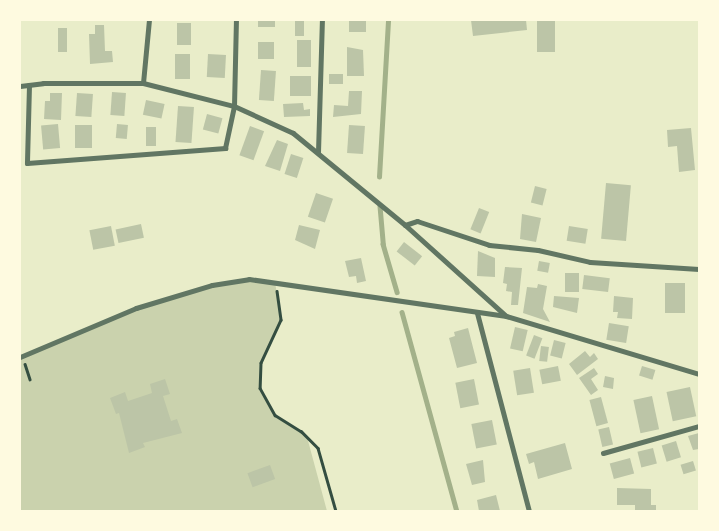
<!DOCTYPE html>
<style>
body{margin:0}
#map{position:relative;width:719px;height:531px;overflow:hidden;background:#e9edc9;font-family:Merriweather,serif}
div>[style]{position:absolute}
.green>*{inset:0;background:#cad2ad}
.stream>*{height:4.5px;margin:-2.25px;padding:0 2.25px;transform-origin:2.25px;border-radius:2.25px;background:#a3b18a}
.building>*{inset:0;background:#bcc5a7;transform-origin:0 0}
.path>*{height:2.5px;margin:-1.25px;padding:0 1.25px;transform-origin:1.25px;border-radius:1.25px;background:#344e41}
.minor>*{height:5px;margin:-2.5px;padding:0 2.5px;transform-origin:2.5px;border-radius:2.5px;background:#617663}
span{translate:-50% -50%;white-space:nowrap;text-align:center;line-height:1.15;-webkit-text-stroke:4px #fefae0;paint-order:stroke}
.frame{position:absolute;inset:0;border:21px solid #fefae0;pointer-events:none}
</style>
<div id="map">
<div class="green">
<div style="clip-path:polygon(249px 279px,275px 282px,281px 320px,261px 363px,260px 388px,275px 415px,307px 437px,327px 511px,20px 511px,20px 357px,136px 308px,212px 285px)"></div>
</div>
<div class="stream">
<div style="left:379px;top:177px;width:157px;rotate:-86.7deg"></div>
<div style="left:380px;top:206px;width:38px;rotate:85deg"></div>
<div style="left:383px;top:244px;width:50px;rotate:73.7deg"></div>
<div style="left:402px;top:312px;width:206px;rotate:74.6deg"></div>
</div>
<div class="building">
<div style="left:258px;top:20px;width:17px;height:7px"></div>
<div style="left:295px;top:20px;width:9px;height:16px"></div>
<div style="left:349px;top:20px;width:17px;height:12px"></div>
<div style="clip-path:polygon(471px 20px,526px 20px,527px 30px,473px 36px)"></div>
<div style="left:537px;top:20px;width:18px;height:32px"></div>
<div style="left:177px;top:23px;width:14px;height:22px"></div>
<div style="clip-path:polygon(95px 25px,104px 25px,105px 51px,112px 51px,113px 62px,90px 64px,89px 34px,95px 34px)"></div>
<div style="left:58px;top:28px;width:9px;height:24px"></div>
<div style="left:297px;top:40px;width:14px;height:27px"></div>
<div style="left:258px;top:42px;width:16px;height:17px"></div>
<div style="clip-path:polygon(347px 47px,363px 50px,364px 76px,347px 76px)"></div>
<div style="left:175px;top:54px;width:15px;height:25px"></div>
<div style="left:208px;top:54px;width:18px;height:23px;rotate:3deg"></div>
<div style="left:261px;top:70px;width:15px;height:30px;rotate:4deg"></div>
<div style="left:329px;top:74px;width:14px;height:10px"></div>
<div style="left:311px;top:76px;width:20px;height:21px;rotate:90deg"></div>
<div style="clip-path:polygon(349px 91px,362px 91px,361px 114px,333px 117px,334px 105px,348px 106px)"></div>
<div style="left:112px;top:92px;width:14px;height:23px;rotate:4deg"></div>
<div style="clip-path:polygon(50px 93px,62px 93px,61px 120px,44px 119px,45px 101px,50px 101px)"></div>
<div style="left:77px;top:93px;width:16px;height:23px;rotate:4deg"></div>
<div style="left:146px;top:100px;width:19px;height:15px;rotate:12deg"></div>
<div style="clip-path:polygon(303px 103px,304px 110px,310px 109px,310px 116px,284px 117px,283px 104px)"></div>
<div style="left:178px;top:106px;width:16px;height:36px;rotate:4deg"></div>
<div style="left:207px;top:114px;width:16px;height:16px;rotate:15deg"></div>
<div style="left:58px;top:124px;width:24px;height:17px;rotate:85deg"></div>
<div style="left:117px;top:124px;width:11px;height:14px;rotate:5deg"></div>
<div style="left:75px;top:125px;width:17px;height:23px"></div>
<div style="left:349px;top:125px;width:16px;height:28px;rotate:4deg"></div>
<div style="left:250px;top:126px;width:15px;height:31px;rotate:20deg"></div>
<div style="left:146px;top:127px;width:10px;height:19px"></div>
<div style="clip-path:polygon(691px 128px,695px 170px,679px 172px,677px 146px,668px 147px,667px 130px)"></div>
<div style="clip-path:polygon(277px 140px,288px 144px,280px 171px,265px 166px)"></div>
<div style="left:291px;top:154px;width:13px;height:21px;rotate:18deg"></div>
<div style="left:606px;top:183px;width:25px;height:56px;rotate:5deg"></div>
<div style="left:535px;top:186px;width:12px;height:17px;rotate:14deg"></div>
<div style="left:316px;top:193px;width:18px;height:25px;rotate:19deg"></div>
<div style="left:479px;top:208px;width:11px;height:23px;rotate:22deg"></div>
<div style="clip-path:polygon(522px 214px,541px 218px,536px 242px,520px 239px)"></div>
<div style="left:141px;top:224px;width:14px;height:26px;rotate:78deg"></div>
<div style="clip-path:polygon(299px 225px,320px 230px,315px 249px,295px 240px)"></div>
<div style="left:111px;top:226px;width:20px;height:22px;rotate:79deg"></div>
<div style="left:569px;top:226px;width:19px;height:15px;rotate:9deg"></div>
<div style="left:404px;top:242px;width:23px;height:12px;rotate:38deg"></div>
<div style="clip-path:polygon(478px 251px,495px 258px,495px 277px,477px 276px)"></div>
<div style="clip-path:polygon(361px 258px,366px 281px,357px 283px,356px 276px,349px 277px,345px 261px)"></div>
<div style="left:539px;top:261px;width:11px;height:10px;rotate:10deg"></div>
<div style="clip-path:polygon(505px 267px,522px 268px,518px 305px,511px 305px,512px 292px,506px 291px,507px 284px,503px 283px)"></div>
<div style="left:565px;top:273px;width:14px;height:19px"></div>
<div style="left:584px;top:275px;width:26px;height:14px;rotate:7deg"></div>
<div style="left:665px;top:283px;width:20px;height:30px"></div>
<div style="clip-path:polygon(538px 284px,547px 286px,543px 309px,550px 322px,523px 313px,527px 287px,537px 288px)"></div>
<div style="clip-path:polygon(554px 296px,579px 298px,577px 313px,553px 307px)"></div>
<div style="clip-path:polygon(614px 296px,633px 298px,632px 319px,617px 318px,618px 312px,613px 312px)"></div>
<div style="left:609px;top:323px;width:20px;height:17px;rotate:9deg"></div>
<div style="left:515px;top:327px;width:13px;height:22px;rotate:13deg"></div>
<div style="clip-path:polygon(468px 328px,477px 363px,457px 368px,449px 338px,455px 336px,454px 332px)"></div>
<div style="left:534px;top:335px;width:9px;height:22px;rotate:21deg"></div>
<div style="left:554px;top:340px;width:12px;height:16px;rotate:14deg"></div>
<div style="left:541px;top:346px;width:8px;height:15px;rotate:7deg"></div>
<div style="clip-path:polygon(585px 351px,590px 357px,594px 353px,598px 359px,577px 375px,569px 364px)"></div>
<div style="left:558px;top:366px;width:15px;height:19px;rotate:79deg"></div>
<div style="left:642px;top:366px;width:14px;height:10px;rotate:17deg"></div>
<div style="left:530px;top:368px;width:25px;height:17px;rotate:81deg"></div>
<div style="clip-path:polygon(594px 368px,598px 374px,591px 379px,598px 390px,591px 395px,579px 378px)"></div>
<div style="clip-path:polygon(605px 376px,614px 378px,613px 389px,603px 387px)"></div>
<div style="clip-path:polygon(165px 379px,170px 394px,163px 396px,171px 421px,177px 419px,182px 433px,143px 443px,145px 447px,129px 453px,119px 413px,116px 414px,110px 398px,125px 392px,128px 401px,152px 393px,150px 384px)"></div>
<div style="left:474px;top:379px;width:26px;height:19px;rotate:79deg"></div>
<div style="left:690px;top:387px;width:30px;height:24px;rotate:78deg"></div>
<div style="left:652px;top:396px;width:34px;height:19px;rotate:78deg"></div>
<div style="left:601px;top:397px;width:27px;height:12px;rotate:75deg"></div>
<div style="left:492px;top:420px;width:25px;height:21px;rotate:79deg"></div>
<div style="left:609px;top:427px;width:18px;height:11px;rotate:77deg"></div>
<div style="clip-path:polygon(699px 433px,699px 449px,693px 450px,688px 436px)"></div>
<div style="left:676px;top:441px;width:17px;height:15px;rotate:73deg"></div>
<div style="clip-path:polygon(565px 443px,572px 469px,538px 479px,534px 462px,529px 464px,526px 454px)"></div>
<div style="left:653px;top:448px;width:16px;height:16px;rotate:76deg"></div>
<div style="left:630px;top:458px;width:16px;height:21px;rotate:75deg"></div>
<div style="clip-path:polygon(483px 460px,485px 482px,472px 485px,466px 464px)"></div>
<div style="left:693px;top:461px;width:10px;height:13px;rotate:73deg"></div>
<div style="left:270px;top:465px;width:15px;height:24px;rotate:70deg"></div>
<div style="clip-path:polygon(617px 488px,651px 489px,651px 505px,656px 505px,656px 511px,635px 511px,635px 505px,617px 505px)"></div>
<div style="clip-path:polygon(496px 495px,500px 511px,479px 511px,477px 500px)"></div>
</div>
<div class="path">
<div style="left:277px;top:291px;width:29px;rotate:82deg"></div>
<div style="left:281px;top:320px;width:47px;rotate:114.9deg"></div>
<div style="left:261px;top:363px;width:25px;rotate:92deg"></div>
<div style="left:260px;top:388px;width:31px;rotate:61deg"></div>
<div style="left:275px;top:415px;width:31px;rotate:32deg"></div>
<div style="left:301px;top:431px;width:24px;rotate:45deg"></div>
<div style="left:318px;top:448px;width:66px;rotate:74.1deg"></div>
<div style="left:25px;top:364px;width:16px;rotate:72deg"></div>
</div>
<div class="minor">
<div style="left:143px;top:83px;width:63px;rotate:-84.6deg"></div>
<div style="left:29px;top:85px;width:78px;rotate:91.5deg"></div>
<div style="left:27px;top:163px;width:199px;rotate:-4.3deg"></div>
<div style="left:225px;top:148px;width:43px;rotate:-77.9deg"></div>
<div style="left:234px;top:106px;width:86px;rotate:-88.7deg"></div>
<div style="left:20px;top:86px;width:23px;rotate:-7deg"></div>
<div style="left:43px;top:83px;width:100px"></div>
<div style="left:143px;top:83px;width:94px;rotate:14.2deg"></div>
<div style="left:234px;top:106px;width:65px;rotate:24.6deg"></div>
<div style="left:293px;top:133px;width:145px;rotate:39.4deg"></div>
<div style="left:405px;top:225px;width:135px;rotate:42deg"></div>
<div style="left:318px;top:152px;width:132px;rotate:-88.3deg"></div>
<div style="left:405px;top:225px;width:13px;rotate:-18deg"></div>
<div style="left:417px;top:221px;width:76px;rotate:18.4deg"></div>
<div style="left:489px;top:245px;width:49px;rotate:5.8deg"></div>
<div style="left:538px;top:250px;width:53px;rotate:13deg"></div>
<div style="left:590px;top:262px;width:109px;rotate:3.7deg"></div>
<div style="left:477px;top:313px;width:205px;rotate:75.3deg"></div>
<div style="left:20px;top:357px;width:126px;rotate:-22.9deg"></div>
<div style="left:136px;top:308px;width:79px;rotate:-16.8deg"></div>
<div style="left:212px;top:285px;width:37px;rotate:-9deg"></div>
<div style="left:249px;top:279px;width:260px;rotate:8.2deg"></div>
<div style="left:506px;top:316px;width:202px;rotate:16.7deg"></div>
<div style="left:603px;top:453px;width:100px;rotate:-15.7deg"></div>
</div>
<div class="frame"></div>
</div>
